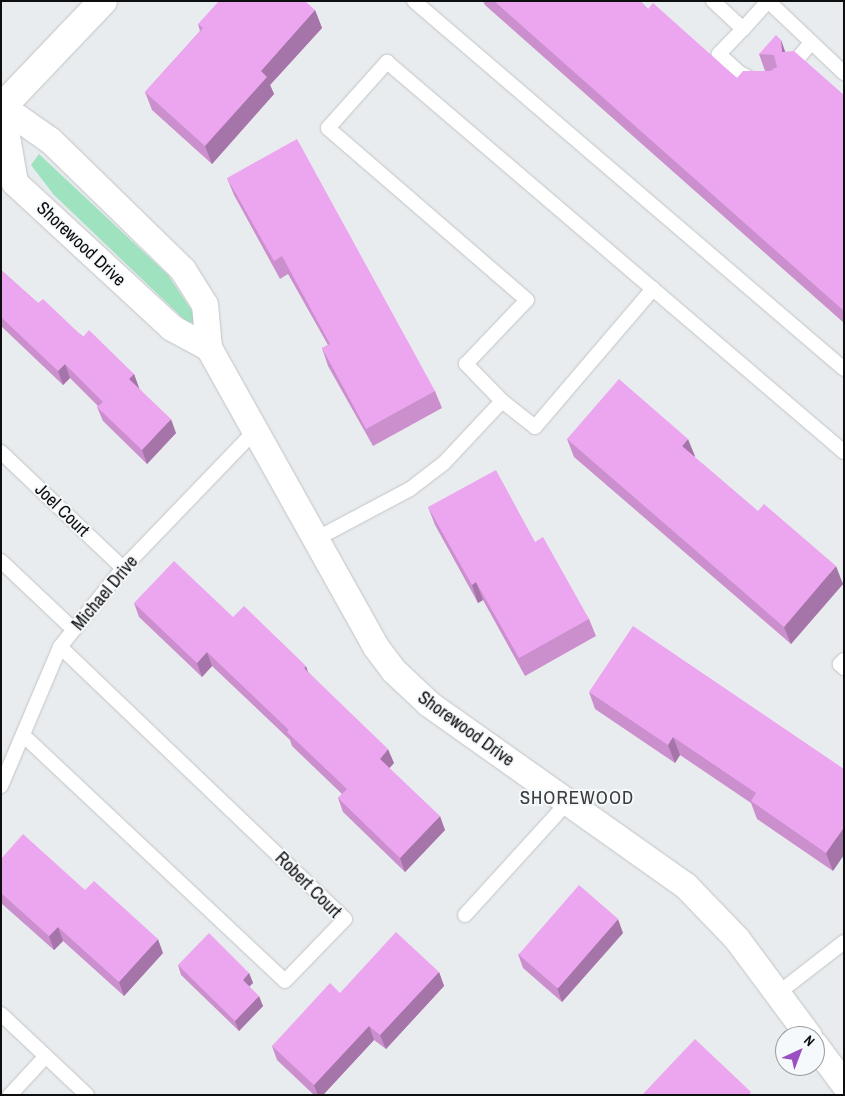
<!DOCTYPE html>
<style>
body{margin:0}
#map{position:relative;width:845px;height:1096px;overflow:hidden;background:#e9ecee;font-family:"Archivo Narrow",sans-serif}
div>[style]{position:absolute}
.green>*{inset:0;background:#9ee2bf}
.roads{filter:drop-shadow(0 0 1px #c1c4c6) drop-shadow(0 0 1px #c1c4c6)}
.service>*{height:14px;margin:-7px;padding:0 7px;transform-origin:7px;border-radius:7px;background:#fff}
.minor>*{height:26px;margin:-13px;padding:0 13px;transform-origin:13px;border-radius:13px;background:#fff}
.tertiary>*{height:28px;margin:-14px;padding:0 14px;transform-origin:14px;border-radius:14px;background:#fff}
.wall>*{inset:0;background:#cb8fce}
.shaded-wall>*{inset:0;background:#a574a8}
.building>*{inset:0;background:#eca6f0;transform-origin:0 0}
span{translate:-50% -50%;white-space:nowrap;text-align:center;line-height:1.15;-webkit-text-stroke:4px #f6f9fb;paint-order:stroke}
.street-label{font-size:18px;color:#0d0e0f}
.neighbourhood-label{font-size:19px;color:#393b3d;letter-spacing:1px}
.frame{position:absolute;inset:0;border:2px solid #0d0e0f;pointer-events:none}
.north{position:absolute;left:775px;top:1026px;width:50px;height:50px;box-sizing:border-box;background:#f6f9fb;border:1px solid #999b9d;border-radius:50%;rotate:43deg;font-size:14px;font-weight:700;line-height:20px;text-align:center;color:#0d0e0f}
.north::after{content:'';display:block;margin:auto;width:18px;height:22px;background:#9a50c2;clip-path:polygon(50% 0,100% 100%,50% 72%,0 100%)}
</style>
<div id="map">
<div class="green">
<div style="clip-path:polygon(39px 154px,168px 275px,196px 317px,194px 322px,188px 323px,54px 195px,31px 165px)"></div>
</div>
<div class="roads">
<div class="service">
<div style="left:414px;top:1px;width:566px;rotate:40.56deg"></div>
<div style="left:713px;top:1px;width:41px;rotate:43deg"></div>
<div style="left:743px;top:29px;width:36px;rotate:-48deg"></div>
<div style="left:768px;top:1px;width:105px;rotate:43.5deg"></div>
<div style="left:743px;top:29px;width:35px;rotate:134deg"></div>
<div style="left:719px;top:54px;width:26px;rotate:43deg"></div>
<div style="left:738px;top:72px;width:21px;rotate:28deg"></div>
<div style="left:794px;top:63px;width:26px;rotate:-50deg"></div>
<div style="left:502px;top:401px;width:42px;rotate:38.2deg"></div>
<div style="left:535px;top:427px;width:182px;rotate:-49.5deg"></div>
<div style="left:1px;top:452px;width:168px;rotate:43.6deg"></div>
<div style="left:316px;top:539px;width:106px;rotate:-28deg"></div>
<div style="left:410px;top:489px;width:43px;rotate:-37.4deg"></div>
<div style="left:444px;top:463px;width:85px;rotate:-46.9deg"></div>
<div style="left:502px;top:401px;width:52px;rotate:-134.2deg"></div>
<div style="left:466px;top:364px;width:88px;rotate:-46.4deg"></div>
<div style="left:527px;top:300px;width:263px;rotate:-139.2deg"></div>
<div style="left:328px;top:128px;width:89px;rotate:-48.2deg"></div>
<div style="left:387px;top:62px;width:601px;rotate:40.48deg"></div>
<div style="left:1px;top:561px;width:100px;rotate:43.4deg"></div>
<div style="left:844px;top:660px;width:6px;rotate:135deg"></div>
<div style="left:840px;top:664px;width:6px;rotate:45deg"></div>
<div style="left:23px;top:735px;width:359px;rotate:43.2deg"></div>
<div style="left:285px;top:981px;width:86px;rotate:-45.9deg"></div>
<div style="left:345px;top:919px;width:394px;rotate:-136.3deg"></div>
<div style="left:1px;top:786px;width:151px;rotate:-67deg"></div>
<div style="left:60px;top:647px;width:101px;rotate:-51.4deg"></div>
<div style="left:123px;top:568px;width:190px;rotate:-46.1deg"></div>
<div style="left:465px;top:915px;width:153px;rotate:-47.7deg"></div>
<div style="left:777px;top:994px;width:85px;rotate:-37.8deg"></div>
<div style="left:1px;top:1014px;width:118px;rotate:43.3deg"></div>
<div style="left:10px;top:1095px;width:53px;rotate:-47.3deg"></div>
</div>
<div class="minor">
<div style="left:1px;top:106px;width:61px;rotate:35deg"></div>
<div style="left:51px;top:141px;width:185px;rotate:44.3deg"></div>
<div style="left:183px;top:270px;width:41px;rotate:57.8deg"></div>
<div style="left:205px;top:305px;width:43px;rotate:84.7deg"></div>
<div style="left:209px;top:348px;width:342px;rotate:60.8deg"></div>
<div style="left:376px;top:647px;width:30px;rotate:53deg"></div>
<div style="left:394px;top:671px;width:48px;rotate:43.3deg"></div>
<div style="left:429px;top:704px;width:315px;rotate:35.3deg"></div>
<div style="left:686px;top:886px;width:74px;rotate:46.1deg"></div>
<div style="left:737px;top:939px;width:121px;rotate:53.4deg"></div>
<div style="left:2px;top:107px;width:77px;rotate:80.3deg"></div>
<div style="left:15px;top:183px;width:214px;rotate:42.7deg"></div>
<div style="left:172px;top:328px;width:42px;rotate:28.4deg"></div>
<div style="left:815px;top:1045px;width:49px;rotate:53.4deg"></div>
</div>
<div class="tertiary">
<div style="left:1px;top:108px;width:148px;rotate:-46.4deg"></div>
</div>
</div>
<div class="wall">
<div style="clip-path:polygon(483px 1px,640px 1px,648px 9px,737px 78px,765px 71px,759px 54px,781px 40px,785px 52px,844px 95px,844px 323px,485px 5px)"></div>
<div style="clip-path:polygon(315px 10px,322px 28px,270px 85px,274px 94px,212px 164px,152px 110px,145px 92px,200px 31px,198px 24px)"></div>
<div style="clip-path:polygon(227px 178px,435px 391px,442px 408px,373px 446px,328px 366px,322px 348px,328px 345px,288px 274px,280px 279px,234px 195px)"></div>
<div style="clip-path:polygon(1px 270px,38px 303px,134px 374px,139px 388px,176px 433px,147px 464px,103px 421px,97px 407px,98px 406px,70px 378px,63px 385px,1px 326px)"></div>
<div style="clip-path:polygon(567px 439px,695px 456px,694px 457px,843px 584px,791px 644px,574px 457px)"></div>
<div style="clip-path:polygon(428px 507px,535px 542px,589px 619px,596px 636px,525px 676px,483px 600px,478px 603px,435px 525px)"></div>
<div style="clip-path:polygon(134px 603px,233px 617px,309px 673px,394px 763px,389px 768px,445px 830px,405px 872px,343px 812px,338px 798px,342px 794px,292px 746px,290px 740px,212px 666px,202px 677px,139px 617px)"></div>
<div style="clip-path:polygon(589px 692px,844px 769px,833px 871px,757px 819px,751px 803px,680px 755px,675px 763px,595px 709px)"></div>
<div style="clip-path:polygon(1px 859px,85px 890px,163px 953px,124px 996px,63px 941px,54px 950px,1px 903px)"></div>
<div style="clip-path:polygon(623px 933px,562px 1002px,523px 968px,518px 954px)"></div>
<div style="clip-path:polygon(178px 965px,249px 973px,253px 983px,249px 986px,263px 1006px,239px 1031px,181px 975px)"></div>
<div style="clip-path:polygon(439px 972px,444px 986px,386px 1049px,374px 1040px,323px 1095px,314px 1095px,277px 1060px,272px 1046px,340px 993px)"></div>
</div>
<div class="shaded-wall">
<div style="clip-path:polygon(315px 10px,322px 28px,270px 85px,274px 94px,212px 164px,205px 146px,261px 71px)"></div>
<div style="clip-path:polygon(781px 40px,787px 57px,782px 52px)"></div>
<div style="clip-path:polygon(65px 364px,70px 378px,63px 385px,58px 371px)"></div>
<div style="clip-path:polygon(134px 374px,139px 388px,134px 393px,129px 379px)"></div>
<div style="clip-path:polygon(171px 419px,176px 433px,147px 464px,142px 450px)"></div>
<div style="clip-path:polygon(688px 439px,695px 456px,688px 464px,682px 446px)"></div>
<div style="clip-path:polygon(836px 566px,843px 584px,791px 644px,784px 627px)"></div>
<div style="clip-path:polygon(476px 582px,483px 600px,478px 603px,472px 585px)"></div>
<div style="clip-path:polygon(207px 652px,212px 666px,202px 677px,197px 663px)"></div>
<div style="clip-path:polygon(306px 666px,311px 680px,304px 668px)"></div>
<div style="clip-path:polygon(673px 737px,680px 755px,675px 763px,668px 745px)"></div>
<div style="clip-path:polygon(388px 749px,394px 763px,385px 773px,380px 759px)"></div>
<div style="clip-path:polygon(440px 816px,445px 830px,405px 872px,400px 858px)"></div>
<div style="clip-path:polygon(844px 827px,844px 855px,833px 871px,826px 853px)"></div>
<div style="clip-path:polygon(618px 919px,623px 933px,562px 1002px,557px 988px)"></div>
<div style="clip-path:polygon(58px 927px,63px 941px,54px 950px,49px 936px)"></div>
<div style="clip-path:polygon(158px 939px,163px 953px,124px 996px,119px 982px)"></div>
<div style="clip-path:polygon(439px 972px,444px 986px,386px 1049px,380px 1035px)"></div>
<div style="clip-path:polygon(249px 973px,253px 983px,246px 990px,243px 980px)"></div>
<div style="clip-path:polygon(259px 996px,263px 1006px,239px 1031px,235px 1021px)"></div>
<div style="clip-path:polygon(369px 1026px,374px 1040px,323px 1095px,318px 1095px,314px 1085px)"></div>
</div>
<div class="building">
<div style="clip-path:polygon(219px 1px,305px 1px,315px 10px,261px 71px,267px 77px,205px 146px,145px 92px,203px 28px,198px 24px)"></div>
<div style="clip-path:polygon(494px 1px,640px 1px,648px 9px,653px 3px,737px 78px,743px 71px,770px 71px,777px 67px,774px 55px,759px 54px,776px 35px,781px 40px,782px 52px,794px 51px,844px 95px,844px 311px)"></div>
<div style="clip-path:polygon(297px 139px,435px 391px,366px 429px,322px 348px,330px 344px,282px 256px,274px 261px,227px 178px)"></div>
<div style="clip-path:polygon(1px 270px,38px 303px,43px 299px,83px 337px,89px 330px,134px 374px,129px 379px,171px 419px,142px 450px,97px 407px,103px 402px,65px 364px,58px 371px,1px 317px)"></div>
<div style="clip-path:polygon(619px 379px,688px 439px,682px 446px,758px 511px,764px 504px,836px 566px,784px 627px,567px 439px)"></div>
<div style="clip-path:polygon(496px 470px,535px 542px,543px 537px,589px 619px,519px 658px,476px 582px,472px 585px,428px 507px)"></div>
<div style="clip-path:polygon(174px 561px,233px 617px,244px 606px,306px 666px,304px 668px,388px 749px,380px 759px,440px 816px,400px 858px,338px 798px,347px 789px,287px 732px,289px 730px,207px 652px,197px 663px,134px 603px)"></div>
<div style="clip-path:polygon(633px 626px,844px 769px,844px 827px,826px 853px,751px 801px,756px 793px,673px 737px,668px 745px,589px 692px)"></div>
<div style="clip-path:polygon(23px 834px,85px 890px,94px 881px,158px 939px,119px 982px,58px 927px,49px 936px,1px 893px,1px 859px)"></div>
<div style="left:579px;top:885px;width:52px;height:92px;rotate:41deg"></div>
<div style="clip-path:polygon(396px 932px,439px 972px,380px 1035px,369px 1026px,314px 1085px,272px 1046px,330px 983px,340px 993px)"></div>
<div style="clip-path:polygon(209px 933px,249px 973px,243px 980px,259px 996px,235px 1021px,178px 965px)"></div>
<div style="clip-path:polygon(695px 1039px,751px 1092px,749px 1095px,642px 1095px)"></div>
</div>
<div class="street-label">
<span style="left:81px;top:244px;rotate:43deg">Shorewood Drive</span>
<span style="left:62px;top:510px;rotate:44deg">Joel Court</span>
<span style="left:105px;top:593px;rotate:-50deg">Michael Drive</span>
<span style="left:466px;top:729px;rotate:36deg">Shorewood Drive</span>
<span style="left:308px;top:885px;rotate:45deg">Robert Court</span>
</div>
<div class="neighbourhood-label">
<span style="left:577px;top:798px">SHOREWOOD</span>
</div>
<div class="frame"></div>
<div class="north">N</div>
</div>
